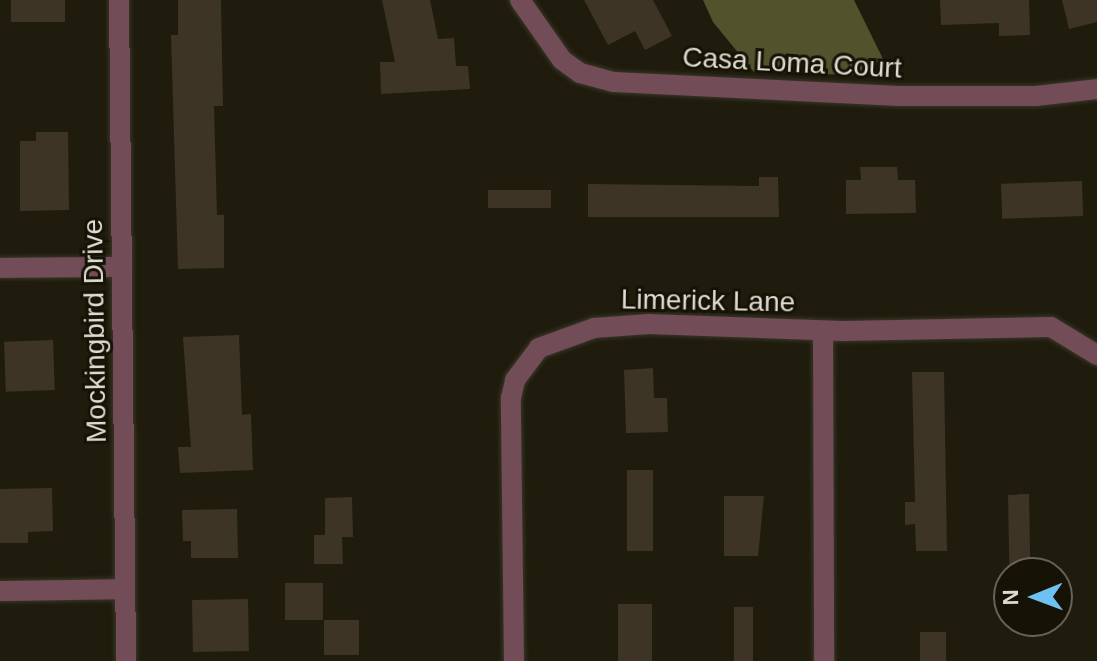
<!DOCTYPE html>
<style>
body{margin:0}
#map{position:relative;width:1097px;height:661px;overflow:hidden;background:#1f1c0d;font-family:Arial,sans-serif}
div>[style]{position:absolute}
.forest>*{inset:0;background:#50532b}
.building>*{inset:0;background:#3d3426;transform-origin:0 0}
.roads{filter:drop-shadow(0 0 2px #3a3729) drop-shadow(0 0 2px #3a3729)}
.street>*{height:20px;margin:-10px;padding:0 10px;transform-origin:10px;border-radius:10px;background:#724c57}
span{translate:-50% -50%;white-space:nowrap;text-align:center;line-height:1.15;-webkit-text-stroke:6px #161205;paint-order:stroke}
.street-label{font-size:28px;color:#dddbd2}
.north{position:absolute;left:993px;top:557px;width:80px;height:80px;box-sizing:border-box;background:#161205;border:2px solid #666257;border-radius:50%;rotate:269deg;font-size:22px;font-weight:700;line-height:32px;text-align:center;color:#dddbd2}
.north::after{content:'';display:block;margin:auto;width:28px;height:36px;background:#6ec2f3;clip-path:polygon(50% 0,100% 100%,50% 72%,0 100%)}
</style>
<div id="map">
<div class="forest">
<div style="clip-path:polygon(703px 0,854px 0,883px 59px,853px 75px,754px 72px,713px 22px)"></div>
</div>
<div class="building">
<div style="left:11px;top:0;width:54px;height:22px"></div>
<div style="clip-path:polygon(178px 0,221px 0,223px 106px,214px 106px,217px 215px,224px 215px,224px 268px,178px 269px,171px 35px,178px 35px)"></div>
<div style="clip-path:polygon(382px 0,430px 0,438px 39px,454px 38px,456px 66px,468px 66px,470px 89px,381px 94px,380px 62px,395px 62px)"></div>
<div style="clip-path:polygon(584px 0,653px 0,672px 36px,645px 50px,635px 31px,608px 45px)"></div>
<div style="clip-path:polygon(940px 0,1029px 0,1030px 35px,999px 36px,999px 23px,941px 25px)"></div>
<div style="clip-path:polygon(1062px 0,1097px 0,1097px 22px,1069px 29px)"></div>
<div style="clip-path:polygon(36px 132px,68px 132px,69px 210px,20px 211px,20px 141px,36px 141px)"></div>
<div style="clip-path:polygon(860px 167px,897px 167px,898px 180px,915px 180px,916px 213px,846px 214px,846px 180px,861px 180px)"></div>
<div style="clip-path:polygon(759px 177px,778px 177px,779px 217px,588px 217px,588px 184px,759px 186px)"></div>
<div style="left:1082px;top:181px;width:35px;height:81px;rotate:88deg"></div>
<div style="left:551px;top:190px;width:18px;height:63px;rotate:90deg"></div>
<div style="clip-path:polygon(239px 335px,242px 415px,251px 414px,253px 470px,180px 473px,178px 447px,191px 447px,183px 337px)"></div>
<div style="left:53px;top:340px;width:50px;height:49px;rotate:88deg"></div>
<div style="clip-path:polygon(653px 368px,654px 398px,667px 398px,668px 432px,626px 433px,624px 370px)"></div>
<div style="clip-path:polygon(912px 372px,944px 372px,947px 551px,916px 551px,915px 524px,905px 525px,905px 502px,915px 502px)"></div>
<div style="left:627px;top:470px;width:26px;height:81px"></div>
<div style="clip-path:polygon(52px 488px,53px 531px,28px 532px,28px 543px,0 543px,0 489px)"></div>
<div style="left:1029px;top:494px;width:79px;height:21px;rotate:89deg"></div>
<div style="clip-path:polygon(724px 496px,764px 496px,758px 556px,724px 556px)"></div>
<div style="clip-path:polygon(352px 497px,353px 537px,342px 537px,343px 564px,314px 564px,314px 535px,325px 535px,325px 498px)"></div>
<div style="clip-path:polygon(237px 509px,238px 558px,191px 558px,191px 541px,183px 541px,182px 510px)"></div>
<div style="left:285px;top:583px;width:38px;height:37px"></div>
<div style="left:248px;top:599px;width:52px;height:56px;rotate:89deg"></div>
<div style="left:618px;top:604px;width:34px;height:57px"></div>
<div style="left:734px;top:607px;width:19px;height:54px"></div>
<div style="left:324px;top:620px;width:35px;height:35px"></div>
<div style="left:920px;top:632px;width:26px;height:29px"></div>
</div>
<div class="roads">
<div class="street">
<div style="left:119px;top:0;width:661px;rotate:89.39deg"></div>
<div style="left:520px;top:0;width:73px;rotate:55deg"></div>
<div style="left:562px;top:60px;width:22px;rotate:36deg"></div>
<div style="left:580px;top:73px;width:35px;rotate:15deg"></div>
<div style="left:614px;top:82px;width:285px;rotate:2.8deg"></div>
<div style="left:899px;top:96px;width:137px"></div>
<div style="left:1036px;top:96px;width:61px;rotate:-6.5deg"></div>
<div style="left:0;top:268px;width:122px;rotate:-0.5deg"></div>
<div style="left:823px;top:331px;width:330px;rotate:89.8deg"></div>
<div style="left:0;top:591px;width:125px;rotate:-0.9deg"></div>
<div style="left:514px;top:661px;width:263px;rotate:-90.7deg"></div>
<div style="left:511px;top:398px;width:18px;rotate:-77deg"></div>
<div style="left:515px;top:380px;width:40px;rotate:-53deg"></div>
<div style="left:539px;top:348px;width:59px;rotate:-20deg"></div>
<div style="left:594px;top:328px;width:55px;rotate:-4.2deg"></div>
<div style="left:649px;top:324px;width:194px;rotate:2.1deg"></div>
<div style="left:843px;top:331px;width:208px;rotate:-1.1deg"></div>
<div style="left:1051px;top:327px;width:54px;rotate:31.3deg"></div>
</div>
</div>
<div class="street-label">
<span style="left:792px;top:63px;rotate:3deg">Casa Loma Court</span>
<span style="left:708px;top:301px;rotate:1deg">Limerick Lane</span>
<span style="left:95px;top:331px;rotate:-91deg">Mockingbird Drive</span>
</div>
<div class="north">N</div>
</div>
